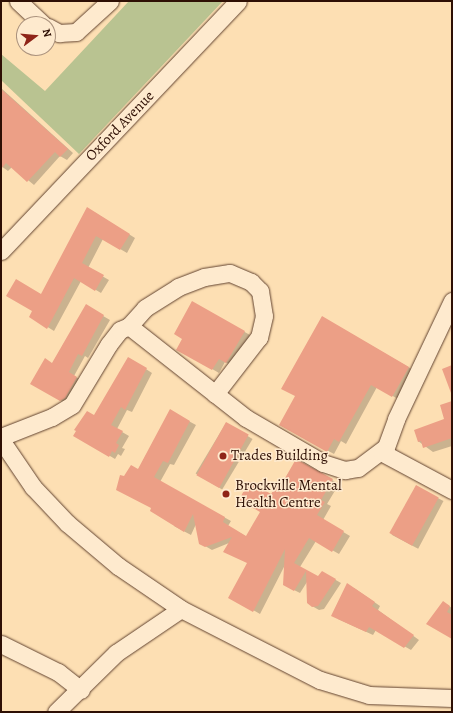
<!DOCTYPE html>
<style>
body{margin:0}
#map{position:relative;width:453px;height:713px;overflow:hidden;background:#fddfb3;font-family:Alegreya,serif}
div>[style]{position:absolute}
.green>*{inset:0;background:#b9c391}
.shadow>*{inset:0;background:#0003;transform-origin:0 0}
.building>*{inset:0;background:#ec9f86;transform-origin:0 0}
.roads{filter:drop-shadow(0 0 1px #624330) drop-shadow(0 0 1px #624330)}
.minor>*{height:17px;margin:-8.5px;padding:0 8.5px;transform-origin:8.5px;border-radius:8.5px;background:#feeace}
.dots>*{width:11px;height:11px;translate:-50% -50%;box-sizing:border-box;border:2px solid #feeace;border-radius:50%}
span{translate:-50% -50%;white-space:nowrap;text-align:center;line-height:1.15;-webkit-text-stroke:3px #feeace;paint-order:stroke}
.street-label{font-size:15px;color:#2e0f04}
.poi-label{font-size:15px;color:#2e0f04}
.left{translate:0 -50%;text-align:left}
.frame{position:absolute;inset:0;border:2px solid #2e0f04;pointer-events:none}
.north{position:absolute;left:16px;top:16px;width:40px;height:40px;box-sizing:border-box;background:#feeace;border:1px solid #ab927d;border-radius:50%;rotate:74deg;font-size:11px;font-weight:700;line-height:16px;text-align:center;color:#2e0f04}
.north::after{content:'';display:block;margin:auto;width:14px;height:18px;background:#8f2418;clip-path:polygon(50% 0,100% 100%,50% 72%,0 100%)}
</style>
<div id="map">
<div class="green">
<div style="clip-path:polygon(129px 1px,223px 1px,79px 154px,1px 80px,1px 54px,45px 91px)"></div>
</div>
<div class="shadow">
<div style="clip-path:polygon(1px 88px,73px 153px,67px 160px,60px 156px,34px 185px,12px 167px,8px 171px,1px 166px)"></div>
<div style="clip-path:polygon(94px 212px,135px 238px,127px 253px,103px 239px,88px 268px,109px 280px,101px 293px,81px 281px,54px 331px,30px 316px)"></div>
<div style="clip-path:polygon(192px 302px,250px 335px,233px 366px,225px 362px,219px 373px,178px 349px,184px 338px)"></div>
<div style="clip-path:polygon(86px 306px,110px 320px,88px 358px,85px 356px,74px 376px,83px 381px,67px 404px,32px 383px,52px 364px)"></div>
<div style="clip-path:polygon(322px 317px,415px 371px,398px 399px,377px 387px,346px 444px,341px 441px,334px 454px,280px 425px,296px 396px)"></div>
<div style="clip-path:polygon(129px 358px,152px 373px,132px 412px,127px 410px,117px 429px,129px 436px,122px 448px,125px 449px,121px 456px,118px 454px,115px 459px,75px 435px,95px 416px)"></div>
<div style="clip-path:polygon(452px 402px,452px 446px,433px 452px,418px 441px,446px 420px)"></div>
<div style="clip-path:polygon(170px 411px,196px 425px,174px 465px,170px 464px,160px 482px,231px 521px,228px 526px,247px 537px,297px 460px,339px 484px,327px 504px,331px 506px,323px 520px,350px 536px,339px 554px,316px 541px,300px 567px,318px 578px,322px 572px,341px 583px,324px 609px,319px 610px,312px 606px,307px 582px,300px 593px,290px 588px,285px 565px,260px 614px,230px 597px,248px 563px,229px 543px,212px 550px,200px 543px,196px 524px,191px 535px,174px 526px,175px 524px,152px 508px,125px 477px,138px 470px)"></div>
<div style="left:226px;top:423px;width:31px;height:59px;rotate:31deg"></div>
<div style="left:417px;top:487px;width:30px;height:54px;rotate:28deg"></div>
<div style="clip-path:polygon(354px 588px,380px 606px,378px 610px,419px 640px,411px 650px,376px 630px,373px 635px,338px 619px)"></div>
<div style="clip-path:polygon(443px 602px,452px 608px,452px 638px)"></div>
</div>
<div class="building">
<div style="clip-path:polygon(1px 89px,68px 149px,60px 157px,55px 152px,27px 182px,6px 163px,1px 169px)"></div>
<div style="clip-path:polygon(87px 207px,130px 234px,120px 250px,96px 236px,82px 263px,104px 275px,95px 291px,74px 278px,47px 329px,29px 317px,32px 311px,6px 296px,16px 279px,41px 294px)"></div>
<div style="clip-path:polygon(192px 301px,245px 331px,226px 363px,219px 359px,212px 370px,176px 350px,182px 339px,174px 334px)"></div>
<div style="clip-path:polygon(86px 304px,104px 315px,82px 356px,78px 354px,69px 372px,77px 377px,65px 398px,60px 401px,30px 384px,45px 358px,52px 363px)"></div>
<div style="clip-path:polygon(322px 316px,409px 367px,392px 397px,371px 385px,339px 442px,334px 439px,327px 452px,279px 425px,295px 396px,281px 389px)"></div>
<div style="clip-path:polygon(128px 357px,147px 368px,125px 410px,121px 407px,111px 425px,123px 431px,116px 443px,119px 445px,115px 453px,112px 451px,109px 457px,73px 436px,76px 431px,74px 430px,87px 411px,94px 415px)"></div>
<div style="clip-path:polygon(452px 365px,452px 393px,451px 393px,442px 369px)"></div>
<div style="clip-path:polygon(452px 401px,452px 438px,423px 448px,421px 441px,418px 442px,414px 430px,444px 419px,440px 405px)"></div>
<div style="clip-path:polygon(170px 409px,190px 421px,168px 463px,163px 461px,154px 477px,225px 517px,223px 522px,246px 536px,260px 512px,239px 500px,249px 481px,271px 494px,277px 485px,280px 487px,296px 459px,333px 479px,321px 500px,325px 502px,317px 515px,344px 531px,332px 552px,309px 538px,294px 563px,318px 576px,322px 571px,336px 579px,318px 606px,312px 607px,307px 603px,306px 571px,294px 591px,283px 585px,285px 549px,253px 612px,228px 598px,247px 563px,223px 552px,232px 537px,205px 547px,199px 544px,193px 514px,184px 532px,150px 511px,151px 508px,116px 490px,120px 475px,124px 476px,131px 465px,138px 469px)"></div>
<div style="left:226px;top:422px;width:26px;height:61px;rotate:29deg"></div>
<div style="left:416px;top:485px;width:26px;height:55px;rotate:29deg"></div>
<div style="clip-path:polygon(347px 583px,375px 602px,372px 606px,414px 635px,404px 648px,369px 627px,366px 632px,331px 616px)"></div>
<div style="clip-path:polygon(443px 601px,450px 606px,447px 612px,452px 615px,452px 639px,426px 624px)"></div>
</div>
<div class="roads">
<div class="minor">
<div style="left:18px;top:1px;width:34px;rotate:43deg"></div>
<div style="left:48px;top:27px;width:13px;rotate:29deg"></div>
<div style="left:59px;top:33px;width:17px;rotate:-3deg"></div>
<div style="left:76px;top:32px;width:46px;rotate:-42.4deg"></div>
<div style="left:1px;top:251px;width:344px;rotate:-46.5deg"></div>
<div style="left:129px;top:326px;width:24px;rotate:-48deg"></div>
<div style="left:145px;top:308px;width:39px;rotate:-32deg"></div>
<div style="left:178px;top:287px;width:28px;rotate:-21deg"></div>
<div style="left:204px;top:277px;width:26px;rotate:-9deg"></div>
<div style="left:230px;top:273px;width:23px;rotate:23deg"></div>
<div style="left:251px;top:282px;width:13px;rotate:45deg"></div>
<div style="left:260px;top:291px;width:25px;rotate:81deg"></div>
<div style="left:264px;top:316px;width:22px;rotate:103deg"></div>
<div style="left:259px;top:337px;width:72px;rotate:127.7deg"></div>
<div style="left:1px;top:437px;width:55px;rotate:-21.4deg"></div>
<div style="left:52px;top:417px;width:23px;rotate:-31deg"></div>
<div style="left:72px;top:405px;width:71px;rotate:-58.8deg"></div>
<div style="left:109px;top:344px;width:18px;rotate:-52deg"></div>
<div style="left:120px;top:330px;width:10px;rotate:-24deg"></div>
<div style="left:129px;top:326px;width:149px;rotate:38.2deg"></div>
<div style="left:246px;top:418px;width:89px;rotate:30.3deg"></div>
<div style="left:323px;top:463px;width:23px;rotate:18deg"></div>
<div style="left:345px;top:470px;width:13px;rotate:-9deg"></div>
<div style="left:358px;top:468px;width:35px;rotate:-37deg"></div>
<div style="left:386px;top:447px;width:30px;rotate:-70deg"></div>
<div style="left:396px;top:419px;width:131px;rotate:-64.6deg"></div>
<div style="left:1px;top:440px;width:57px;rotate:55.8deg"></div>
<div style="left:33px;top:487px;width:50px;rotate:46.6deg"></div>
<div style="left:67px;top:523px;width:67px;rotate:40.1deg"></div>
<div style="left:118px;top:566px;width:76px;rotate:34.3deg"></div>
<div style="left:181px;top:609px;width:156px;rotate:27.1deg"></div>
<div style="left:320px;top:680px;width:51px;rotate:17deg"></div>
<div style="left:369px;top:695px;width:83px;rotate:2.1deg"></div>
<div style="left:381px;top:452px;width:81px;rotate:28.2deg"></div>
<div style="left:1px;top:644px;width:64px;rotate:26.2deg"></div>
<div style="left:58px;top:672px;width:29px;rotate:38deg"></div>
<div style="left:56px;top:712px;width:84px;rotate:-44.5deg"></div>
<div style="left:116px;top:653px;width:78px;rotate:-34.1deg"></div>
</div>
</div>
<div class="dots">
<div style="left:223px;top:456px;background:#8f2418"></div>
<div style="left:226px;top:494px;background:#8f2418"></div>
</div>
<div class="street-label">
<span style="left:120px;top:126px;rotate:-46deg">Oxford Avenue</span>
</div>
<div class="poi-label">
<span class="left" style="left:231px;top:456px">Trades Building</span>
<span class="left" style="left:235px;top:494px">Brockville Mental<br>Health Centre</span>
</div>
<div class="frame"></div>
<div class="north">N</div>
</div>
